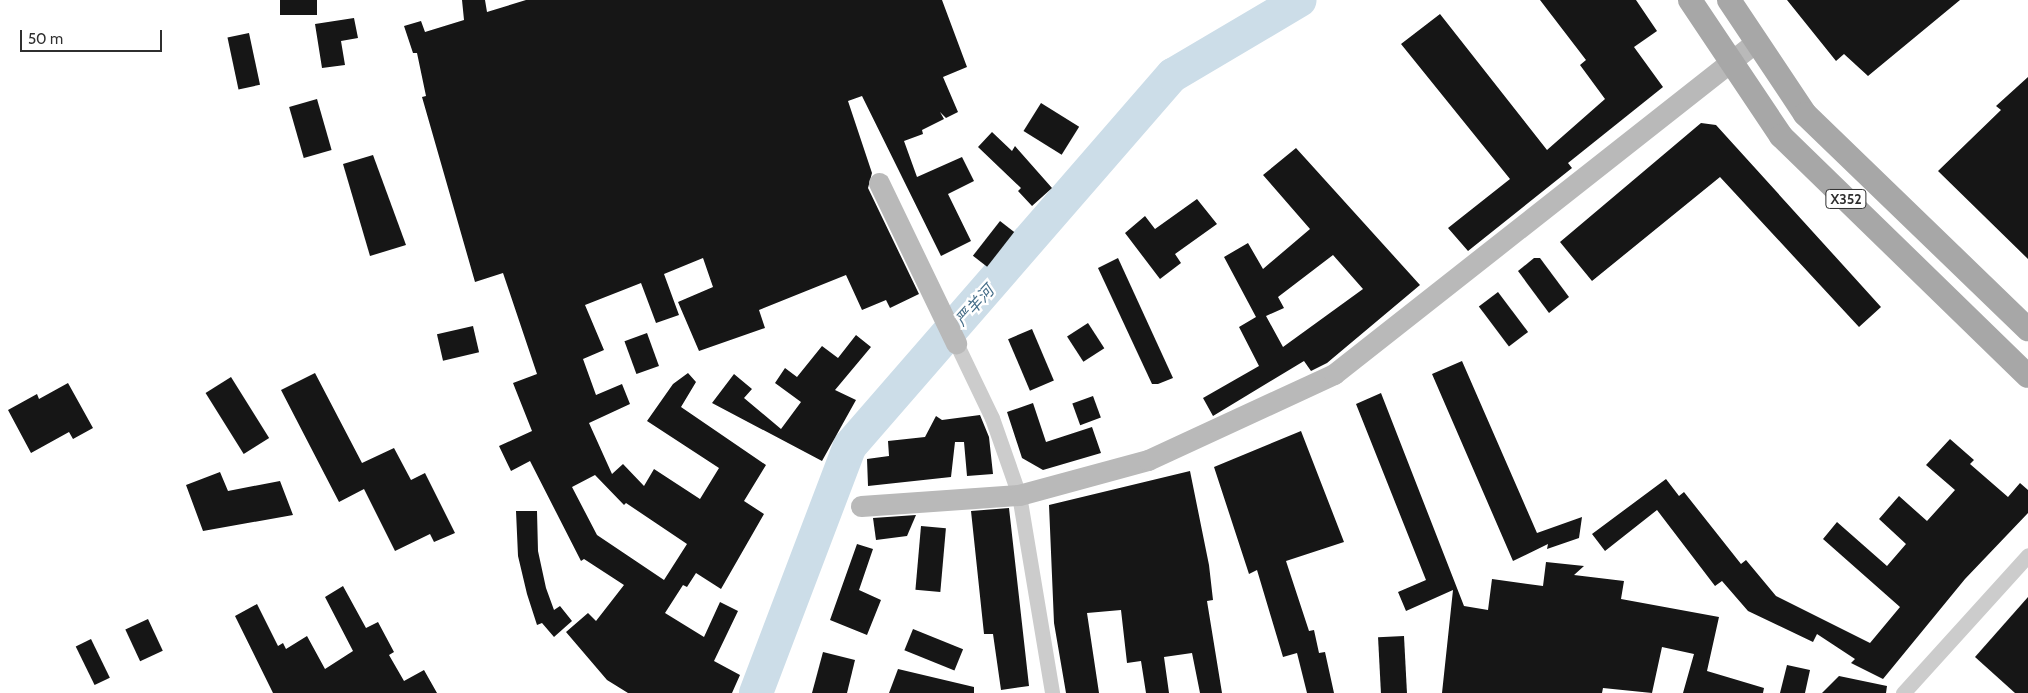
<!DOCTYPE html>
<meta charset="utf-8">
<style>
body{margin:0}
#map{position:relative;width:2028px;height:693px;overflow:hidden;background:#fff;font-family:Cabin,"Noto Sans SC",sans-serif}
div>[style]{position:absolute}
.river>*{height:34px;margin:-17px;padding:0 17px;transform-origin:17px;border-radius:17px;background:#ccdde8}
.building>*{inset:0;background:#161616;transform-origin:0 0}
.street>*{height:15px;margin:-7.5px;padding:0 7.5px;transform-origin:7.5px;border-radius:7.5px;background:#ccc}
.secondary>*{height:21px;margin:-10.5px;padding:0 10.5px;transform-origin:10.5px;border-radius:10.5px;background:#b9b9b9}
.primary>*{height:24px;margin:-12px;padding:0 12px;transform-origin:12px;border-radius:12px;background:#a7a7a7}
span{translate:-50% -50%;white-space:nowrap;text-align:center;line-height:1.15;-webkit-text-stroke:5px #fff;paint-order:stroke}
.shield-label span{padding:1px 4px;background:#fff;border:1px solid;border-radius:4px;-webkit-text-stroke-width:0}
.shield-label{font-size:14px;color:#2f2f2f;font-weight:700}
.water-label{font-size:16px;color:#456d88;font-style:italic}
.scale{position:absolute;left:20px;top:30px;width:142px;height:22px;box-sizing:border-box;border:2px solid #2f2f2f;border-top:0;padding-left:6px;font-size:15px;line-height:18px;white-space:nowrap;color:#2f2f2f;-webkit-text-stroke:4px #fff;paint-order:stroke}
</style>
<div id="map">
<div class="river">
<div style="left:756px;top:693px;width:264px;rotate:-69.2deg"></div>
<div style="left:850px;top:446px;width:492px;rotate:-49deg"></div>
<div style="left:1173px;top:75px;width:147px;rotate:-30.6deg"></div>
</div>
<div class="building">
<div style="left:280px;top:0;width:37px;height:15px"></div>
<div style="clip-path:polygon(evenodd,462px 0,485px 0,487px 12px,526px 0,942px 0,967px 67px,943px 77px,958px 112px,946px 118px,940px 112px,944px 119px,922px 130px,923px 134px,904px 141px,917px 177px,962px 157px,974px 181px,948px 194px,971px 241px,941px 256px,862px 96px,848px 101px,872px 173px,868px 188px,919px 294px,890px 308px,886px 300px,862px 310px,846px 275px,759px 310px,765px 328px,699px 351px,678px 302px,713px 287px,703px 258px,664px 274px,679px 315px,656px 323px,641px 283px,585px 305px,604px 350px,583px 359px,596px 395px,622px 384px,630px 404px,589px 423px,612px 474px,623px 464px,644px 486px,654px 469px,700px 499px,719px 468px,647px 421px,673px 384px,688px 373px,696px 382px,681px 407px,766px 465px,744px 501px,764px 514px,721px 589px,696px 573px,687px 587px,683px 585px,665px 613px,704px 637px,720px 602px,738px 611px,714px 661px,740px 675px,732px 693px,628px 693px,607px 680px,566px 632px,588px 613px,596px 621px,624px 585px,584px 559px,581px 561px,530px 461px,511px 471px,499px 446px,532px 431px,513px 383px,537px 374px,503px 273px,475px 282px,422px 97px,426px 96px,417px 53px,413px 53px,404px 26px,421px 21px,425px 32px,464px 20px,462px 0,595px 475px,624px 505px,626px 503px,687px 544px,664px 580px,597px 535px,572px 487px,595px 475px)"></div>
<div style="clip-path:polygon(1540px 0,1636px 0,1657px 31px,1634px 47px,1663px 87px,1568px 163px,1572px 168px,1468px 251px,1448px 228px,1510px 179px,1401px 44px,1440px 14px,1547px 150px,1605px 99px,1580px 65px,1586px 60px)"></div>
<div style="clip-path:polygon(1787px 0,1960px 0,1868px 76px,1844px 54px,1836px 61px)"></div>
<div style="clip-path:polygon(354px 18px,358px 38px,341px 41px,345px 65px,322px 68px,315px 24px)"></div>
<div style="left:249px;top:33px;width:53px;height:22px;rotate:78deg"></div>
<div style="clip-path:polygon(2028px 77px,2028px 259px,1938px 171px,2001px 110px,1996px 106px)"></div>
<div style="left:317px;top:99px;width:53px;height:29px;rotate:74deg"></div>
<div style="left:1041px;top:103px;width:45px;height:33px;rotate:32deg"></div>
<div style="clip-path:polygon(1701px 123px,1716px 125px,1881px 307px,1859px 327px,1720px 177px,1592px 281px,1560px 242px)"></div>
<div style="clip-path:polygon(992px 132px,1012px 151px,1015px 146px,1052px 188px,1032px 206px,1018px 191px,1021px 188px,978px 147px)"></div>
<div style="clip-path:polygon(evenodd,1296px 148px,1420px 285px,1327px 363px,1311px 371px,1304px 361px,1213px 416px,1203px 398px,1259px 366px,1239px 327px,1256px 317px,1224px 257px,1248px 243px,1263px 269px,1310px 229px,1263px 175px,1296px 148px,1333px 255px,1363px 289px,1283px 347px,1266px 316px,1284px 308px,1278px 297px,1333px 255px)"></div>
<div style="clip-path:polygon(373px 155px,406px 245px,370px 256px,343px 164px)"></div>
<div style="clip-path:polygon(1197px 199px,1217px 224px,1175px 254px,1181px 263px,1160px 279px,1125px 233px,1145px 216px,1155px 229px)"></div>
<div style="left:1000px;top:221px;width:18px;height:44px;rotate:38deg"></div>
<div style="clip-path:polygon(1118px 258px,1173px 378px,1158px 384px,1152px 384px,1098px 268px)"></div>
<div style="clip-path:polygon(1534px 258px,1540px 258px,1569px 297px,1549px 313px,1518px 271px)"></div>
<div style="left:1498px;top:292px;width:50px;height:24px;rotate:53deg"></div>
<div style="left:1088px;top:323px;width:30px;height:25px;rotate:57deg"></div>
<div style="left:473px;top:326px;width:27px;height:37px;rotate:77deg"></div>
<div style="left:1032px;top:329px;width:56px;height:26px;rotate:67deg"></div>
<div style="left:647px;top:333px;width:35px;height:24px;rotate:70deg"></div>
<div style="clip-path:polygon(856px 335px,871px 347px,835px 390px,856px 400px,822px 461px,712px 403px,734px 374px,752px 389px,744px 398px,781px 429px,801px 402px,775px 383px,785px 368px,797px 377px,822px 346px,838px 358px)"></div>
<div style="clip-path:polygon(1462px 361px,1537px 533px,1582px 517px,1579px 538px,1547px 549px,1548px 544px,1513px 561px,1432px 374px)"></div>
<div style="clip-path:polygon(315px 373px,362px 463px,394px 448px,411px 480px,425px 473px,455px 533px,434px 542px,430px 534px,395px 551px,364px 489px,339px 502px,281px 390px)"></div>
<div style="left:231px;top:377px;width:72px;height:30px;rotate:58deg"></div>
<div style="clip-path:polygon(68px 383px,93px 428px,73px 439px,69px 432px,31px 453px,8px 410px,37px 394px,39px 399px)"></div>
<div style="clip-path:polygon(1381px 393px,1464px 606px,1488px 610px,1492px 579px,1543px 586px,1546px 562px,1584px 566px,1574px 575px,1624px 581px,1621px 599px,1719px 617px,1707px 671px,1764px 688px,1763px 693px,1683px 693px,1694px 654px,1662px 647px,1652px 693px,1603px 688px,1602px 693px,1442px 693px,1453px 590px,1406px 611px,1398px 592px,1426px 580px,1356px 404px)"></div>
<div style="left:1093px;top:396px;width:23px;height:22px;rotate:70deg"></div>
<div style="clip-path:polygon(1033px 403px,1046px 442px,1092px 427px,1101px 453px,1043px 470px,1022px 458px,1007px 412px)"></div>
<div style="clip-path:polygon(980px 415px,989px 437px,993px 474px,967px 476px,964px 442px,955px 442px,951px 477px,868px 486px,867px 459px,889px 456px,888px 441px,925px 437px,936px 416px,942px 420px)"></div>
<div style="clip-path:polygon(1301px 431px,1344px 542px,1286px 561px,1309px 631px,1314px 630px,1319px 653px,1325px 652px,1334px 693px,1307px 693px,1297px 653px,1283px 657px,1257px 570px,1249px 574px,1214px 467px)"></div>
<div style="clip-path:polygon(1950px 439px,1974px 460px,1970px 464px,2008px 497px,2020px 483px,2028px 490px,2028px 513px,1965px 579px,1883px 679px,1851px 663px,1855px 659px,1817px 634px,1813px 642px,1748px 611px,1722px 581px,1715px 586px,1657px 510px,1605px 551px,1592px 534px,1666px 479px,1679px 496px,1684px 492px,1741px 564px,1746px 560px,1776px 596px,1870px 643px,1900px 607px,1823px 539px,1837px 522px,1887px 566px,1906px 544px,1879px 519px,1899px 496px,1927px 521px,1955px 490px,1926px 465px)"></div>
<div style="clip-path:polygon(1190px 471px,1209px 565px,1213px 600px,1207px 601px,1222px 693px,1200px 693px,1192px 653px,1164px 657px,1169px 693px,1146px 693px,1141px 661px,1127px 663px,1121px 610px,1087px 613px,1099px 693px,1066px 693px,1054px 623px,1049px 505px)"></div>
<div style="clip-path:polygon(220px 472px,228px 491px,280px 481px,293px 515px,203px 531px,186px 485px)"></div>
<div style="clip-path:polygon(1009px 508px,1029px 686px,1001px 690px,993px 634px,984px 634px,971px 511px)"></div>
<div style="clip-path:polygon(516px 511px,537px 511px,538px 551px,546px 588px,554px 610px,560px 606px,572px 621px,554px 637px,542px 623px,537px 625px,527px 594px,518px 556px)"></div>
<div style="clip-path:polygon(916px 515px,907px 536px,876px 540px,873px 518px)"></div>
<div style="left:921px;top:526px;width:25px;height:64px;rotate:5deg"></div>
<div style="clip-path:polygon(857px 544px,873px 549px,859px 590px,881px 600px,867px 635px,830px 620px)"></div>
<div style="clip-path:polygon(343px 586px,366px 628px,378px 622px,394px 652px,389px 655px,404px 681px,424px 670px,437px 693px,273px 693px,235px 616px,257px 604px,278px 646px,283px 643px,286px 649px,307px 636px,325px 669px,353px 651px,325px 597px)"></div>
<div style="clip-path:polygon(2028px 597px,2028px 693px,2015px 693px,1975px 657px)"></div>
<div style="left:148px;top:619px;width:35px;height:25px;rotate:65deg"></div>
<div style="left:913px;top:629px;width:54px;height:23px;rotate:22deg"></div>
<div style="left:1404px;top:636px;width:57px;height:26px;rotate:87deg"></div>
<div style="left:91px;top:639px;width:43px;height:17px;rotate:64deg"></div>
<div style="clip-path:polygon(823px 652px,855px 660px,847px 693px,812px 693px)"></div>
<div style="clip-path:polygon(1787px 665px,1810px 670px,1805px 693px,1780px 693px)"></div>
<div style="clip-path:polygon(898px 669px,974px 687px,974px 693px,889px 693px)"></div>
<div style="clip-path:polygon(1839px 676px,1887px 686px,1886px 693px,1822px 693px)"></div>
</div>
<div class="street">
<div style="left:956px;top:343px;width:83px;rotate:64.4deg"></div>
<div style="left:992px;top:418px;width:82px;rotate:70.7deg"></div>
<div style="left:1019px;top:495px;width:201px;rotate:80.5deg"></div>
<div style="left:1903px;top:693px;width:186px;rotate:-47.8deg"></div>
</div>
<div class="secondary">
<div style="left:879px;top:183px;width:178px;rotate:64.3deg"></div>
<div style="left:861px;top:506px;width:158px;rotate:-4deg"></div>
<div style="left:1019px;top:495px;width:134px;rotate:-15.2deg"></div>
<div style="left:1148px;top:460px;width:205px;rotate:-24.8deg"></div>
<div style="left:1334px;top:374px;width:538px;rotate:-38.21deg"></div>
</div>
<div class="primary">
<div style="left:1690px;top:0;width:164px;rotate:56.2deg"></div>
<div style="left:1781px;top:136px;width:344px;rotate:44.2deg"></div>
<div style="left:1729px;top:0;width:137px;rotate:56.3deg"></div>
<div style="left:1805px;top:114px;width:310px;rotate:44deg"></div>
</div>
<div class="shield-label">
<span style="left:1846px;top:199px">X352</span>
</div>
<div class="water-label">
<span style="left:975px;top:306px;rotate:-48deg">严羊河</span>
</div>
<div class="scale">50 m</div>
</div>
